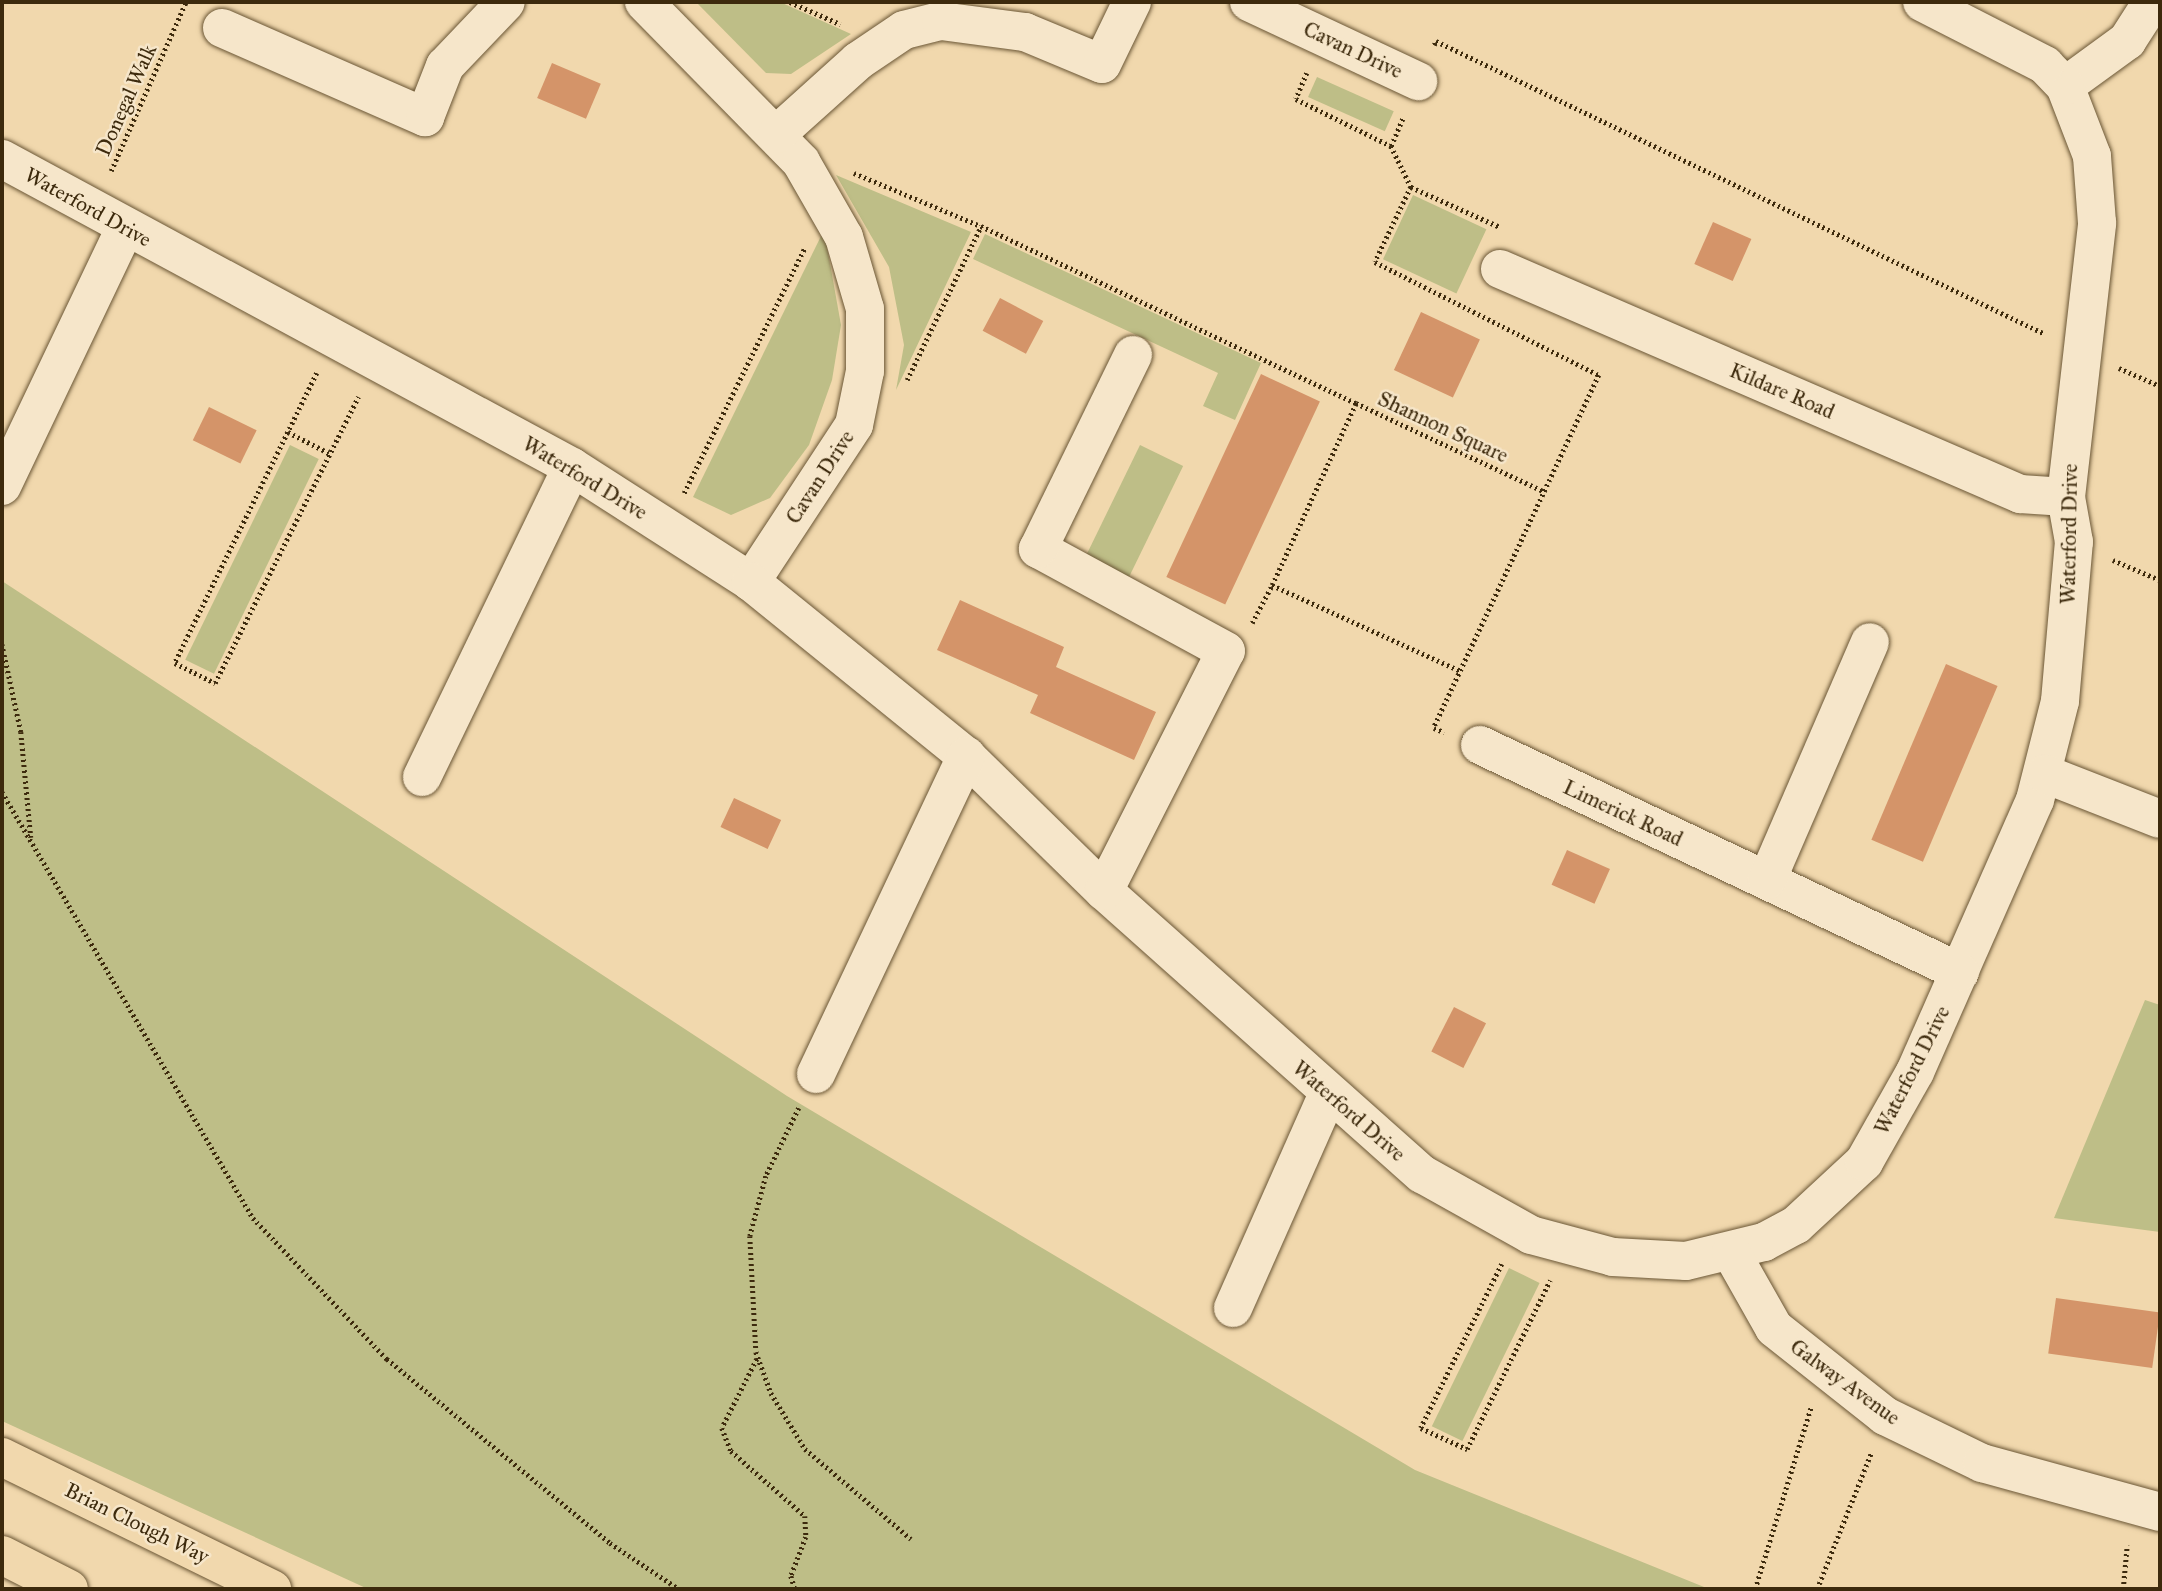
<!DOCTYPE html>
<style>
body{margin:0}
#map{position:relative;width:2162px;height:1591px;overflow:hidden;background:#f1d8ad;font-family:"IM FELL Great Primer",serif}
div>[style]{position:absolute}
.green>*{inset:0;background:#bebe87;transform-origin:0 0}
.building>*{inset:0;background:#d49469;transform-origin:0 0}
.path>*{height:4.5px;margin-top:-2.25px;transform-origin:0;background:repeating-linear-gradient(90deg,#3d2a0d 0 2px,transparent 0 5.5px)}
.roads{filter:drop-shadow(0 0 2px #6a5635) drop-shadow(0 0 2px #6a5635)}
.minor>*{height:38px;margin:-19px;padding:0 19px;transform-origin:19px;border-radius:19px;background:#f6e6ca}
.highway>*{height:38px;margin:-19px;padding:0 19px;transform-origin:19px;border-radius:19px;background:#f1d8ad}
span{translate:-50% -50%;white-space:nowrap;text-align:center;line-height:1.15;-webkit-text-stroke:5px #f6e6ca;paint-order:stroke}
.street-label{font-size:21px;color:#3d2a0d}
.frame{position:absolute;inset:0;border:4px solid #3d2a0d;pointer-events:none}
</style>
<div id="map">
<div class="green">
<div style="clip-path:polygon(696px 2px,780px 2px,851px 34px,791px 74px,766px 73px)"></div>
<div style="left:1317px;top:77px;width:84px;height:22px;rotate:24deg"></div>
<div style="clip-path:polygon(836px 175px,971px 232px,896px 390px,904px 345px,889px 267px)"></div>
<div style="left:1413px;top:195px;width:81px;height:71px;rotate:25deg"></div>
<div style="clip-path:polygon(824px 230px,841px 325px,832px 380px,809px 445px,770px 498px,731px 515px,693px 497px)"></div>
<div style="clip-path:polygon(985px 234px,1261px 363px,1235px 420px,1203px 406px,1218px 373px,973px 259px)"></div>
<div style="left:290px;top:445px;width:32px;height:239px;rotate:26deg"></div>
<div style="left:1140px;top:445px;width:48px;height:129px;rotate:26deg"></div>
<div style="clip-path:polygon(2px 581px,787px 1096px,1415px 1470px,1709px 1589px,368px 1589px,2px 1421px)"></div>
<div style="clip-path:polygon(2145px 1000px,2160px 1005px,2160px 1232px,2054px 1218px)"></div>
<div style="left:1509px;top:1268px;width:34px;height:176px;rotate:26deg"></div>
</div>
<div class="building">
<div style="left:552px;top:63px;width:53px;height:38px;rotate:23deg"></div>
<div style="left:1713px;top:222px;width:42px;height:46px;rotate:24deg"></div>
<div style="left:1000px;top:298px;width:49px;height:37px;rotate:28deg"></div>
<div style="left:1421px;top:312px;width:65px;height:64px;rotate:25deg"></div>
<div style="left:1261px;top:374px;width:65px;height:224px;rotate:25deg"></div>
<div style="left:209px;top:407px;width:53px;height:37px;rotate:26deg"></div>
<div style="clip-path:polygon(960px 600px,1064px 647px,1056px 667px,1156px 712px,1134px 760px,1030px 713px,1038px 695px,937px 650px)"></div>
<div style="left:1946px;top:664px;width:56px;height:191px;rotate:23deg"></div>
<div style="left:734px;top:798px;width:52px;height:32px;rotate:25deg"></div>
<div style="left:1567px;top:850px;width:47px;height:38px;rotate:24deg"></div>
<div style="left:1454px;top:1007px;width:36px;height:50px;rotate:27deg"></div>
<div style="left:2056px;top:1298px;width:105px;height:56px;rotate:8deg"></div>
</div>
<div class="path">
<div style="left:790px;top:2px;width:55px;rotate:23.7deg"></div>
<div style="left:1434px;top:45px;width:4px;rotate:-63deg"></div>
<div style="left:1436px;top:41px;width:676px;rotate:25.69deg"></div>
<div style="left:1307px;top:73px;width:28px;rotate:113deg"></div>
<div style="left:1296px;top:99px;width:106px;rotate:26.3deg"></div>
<div style="left:1391px;top:146px;width:46px;rotate:64deg"></div>
<div style="left:1411px;top:187px;width:83px;rotate:115.6deg"></div>
<div style="left:1375px;top:262px;width:251px;rotate:26.8deg"></div>
<div style="left:1599px;top:375px;width:390px;rotate:115.1deg"></div>
<div style="left:1434px;top:728px;width:11px;rotate:22deg"></div>
<div style="left:1391px;top:146px;width:30px;rotate:-67deg"></div>
<div style="left:111px;top:171px;width:185px;rotate:-66.1deg"></div>
<div style="left:854px;top:173px;width:138px;rotate:22.7deg"></div>
<div style="left:981px;top:226px;width:415px;rotate:25.3deg"></div>
<div style="left:1411px;top:187px;width:98px;rotate:24.2deg"></div>
<div style="left:2119px;top:368px;width:45px;rotate:23.7deg"></div>
<div style="left:317px;top:373px;width:323px;rotate:116.1deg"></div>
<div style="left:175px;top:663px;width:45px;rotate:26.6deg"></div>
<div style="left:215px;top:683px;width:320px;rotate:-63.4deg"></div>
<div style="left:907px;top:380px;width:171px;rotate:-64.3deg"></div>
<div style="left:288px;top:432px;width:46px;rotate:27.1deg"></div>
<div style="left:684px;top:493px;width:272px;rotate:-63.8deg"></div>
<div style="left:2113px;top:560px;width:51px;rotate:23.1deg"></div>
<div style="left:1272px;top:585px;width:200px;rotate:-65.2deg"></div>
<div style="left:1356px;top:403px;width:209px;rotate:25.2deg"></div>
<div style="left:1252px;top:623px;width:43px;rotate:-62.2deg"></div>
<div style="left:1272px;top:585px;width:208px;rotate:24.5deg"></div>
<div style="left:2px;top:644px;width:90px;rotate:77.8deg"></div>
<div style="left:21px;top:732px;width:106px;rotate:84.6deg"></div>
<div style="left:2px;top:792px;width:494px;rotate:59.5deg"></div>
<div style="left:253px;top:1218px;width:195px;rotate:46.5deg"></div>
<div style="left:387px;top:1359px;width:289px;rotate:39.5deg"></div>
<div style="left:610px;top:1543px;width:83px;rotate:33.7deg"></div>
<div style="left:799px;top:1108px;width:76px;rotate:115.9deg"></div>
<div style="left:766px;top:1176px;width:62px;rotate:104.9deg"></div>
<div style="left:750px;top:1236px;width:116px;rotate:87deg"></div>
<div style="left:756px;top:1352px;width:44px;rotate:69.9deg"></div>
<div style="left:771px;top:1393px;width:66px;rotate:58.7deg"></div>
<div style="left:805px;top:1449px;width:139px;rotate:40.3deg"></div>
<div style="left:1502px;top:1264px;width:183px;rotate:116.3deg"></div>
<div style="left:1421px;top:1428px;width:51px;rotate:24.5deg"></div>
<div style="left:1467px;top:1449px;width:188px;rotate:-63.8deg"></div>
<div style="left:757px;top:1359px;width:77px;rotate:116.9deg"></div>
<div style="left:722px;top:1428px;width:25px;rotate:69deg"></div>
<div style="left:731px;top:1451px;width:98px;rotate:41.3deg"></div>
<div style="left:805px;top:1516px;width:21px;rotate:87deg"></div>
<div style="left:806px;top:1537px;width:42px;rotate:111deg"></div>
<div style="left:791px;top:1576px;width:14px;rotate:73deg"></div>
<div style="left:1755px;top:1589px;width:190px;rotate:-72.9deg"></div>
<div style="left:1817px;top:1589px;width:146px;rotate:-68.3deg"></div>
<div style="left:2123px;top:1589px;width:44px;rotate:-84.8deg"></div>
</div>
<div class="roads">
<div class="minor">
<div style="left:644px;top:2px;width:224px;rotate:45.5deg"></div>
<div style="left:801px;top:162px;width:86px;rotate:60.2deg"></div>
<div style="left:844px;top:237px;width:75px;rotate:73.7deg"></div>
<div style="left:865px;top:309px;width:62px;rotate:90deg"></div>
<div style="left:865px;top:371px;width:55px;rotate:101.5deg"></div>
<div style="left:854px;top:425px;width:188px;rotate:123.3deg"></div>
<div style="left:1249px;top:2px;width:187px;rotate:25.1deg"></div>
<div style="left:222px;top:28px;width:222px;rotate:23.7deg"></div>
<div style="left:425px;top:117px;width:55px;rotate:-68.6deg"></div>
<div style="left:445px;top:66px;width:88px;rotate:-46.4deg"></div>
<div style="left:2065px;top:86px;width:77px;rotate:-36deg"></div>
<div style="left:2127px;top:41px;width:46px;rotate:-57.3deg"></div>
<div style="left:777px;top:134px;width:109px;rotate:-42deg"></div>
<div style="left:858px;top:61px;width:55px;rotate:-34deg"></div>
<div style="left:904px;top:30px;width:38px;rotate:-14deg"></div>
<div style="left:941px;top:21px;width:85px;rotate:7.5deg"></div>
<div style="left:1025px;top:32px;width:83px;rotate:22.6deg"></div>
<div style="left:1102px;top:64px;width:69px;rotate:-64.2deg"></div>
<div style="left:2px;top:159px;width:648px;rotate:28.38deg"></div>
<div style="left:572px;top:467px;width:213px;rotate:32.7deg"></div>
<div style="left:751px;top:582px;width:277px;rotate:39deg"></div>
<div style="left:966px;top:756px;width:193px;rotate:44.4deg"></div>
<div style="left:1104px;top:891px;width:426px;rotate:41.7deg"></div>
<div style="left:1422px;top:1174px;width:125px;rotate:29.2deg"></div>
<div style="left:1531px;top:1235px;width:85px;rotate:15deg"></div>
<div style="left:1613px;top:1257px;width:73px;rotate:3.1deg"></div>
<div style="left:1686px;top:1261px;width:80px;rotate:-13.7deg"></div>
<div style="left:1764px;top:1242px;width:36px;rotate:-28deg"></div>
<div style="left:1796px;top:1225px;width:93px;rotate:-42.8deg"></div>
<div style="left:1864px;top:1162px;width:103px;rotate:-60.5deg"></div>
<div style="left:1915px;top:1072px;width:297px;rotate:-66.2deg"></div>
<div style="left:2035px;top:800px;width:102px;rotate:-75.8deg"></div>
<div style="left:2060px;top:701px;width:160px;rotate:-85deg"></div>
<div style="left:2074px;top:542px;width:46px;rotate:-100.1deg"></div>
<div style="left:2066px;top:497px;width:276px;rotate:-83.5deg"></div>
<div style="left:2097px;top:223px;width:67px;rotate:-94.3deg"></div>
<div style="left:2092px;top:156px;width:75px;rotate:-111.1deg"></div>
<div style="left:2065px;top:86px;width:29px;rotate:-134deg"></div>
<div style="left:2045px;top:65px;width:138px;rotate:-152.9deg"></div>
<div style="left:1500px;top:269px;width:567px;rotate:23.4deg"></div>
<div style="left:2020px;top:494px;width:46px;rotate:3.7deg"></div>
<div style="left:2px;top:486px;width:286px;rotate:-64.5deg"></div>
<div style="left:1480px;top:745px;width:531px;rotate:25.31deg"></div>
<div style="left:2045px;top:774px;width:123px;rotate:21.4deg"></div>
<div style="left:422px;top:777px;width:344px;rotate:-64.2deg"></div>
<div style="left:1767px;top:880px;width:259px;rotate:-66.6deg"></div>
<div style="left:1104px;top:891px;width:269px;rotate:-63.1deg"></div>
<div style="left:1226px;top:651px;width:214px;rotate:-151.5deg"></div>
<div style="left:1038px;top:549px;width:216px;rotate:-63.9deg"></div>
<div style="left:816px;top:1074px;width:352px;rotate:-64.7deg"></div>
<div style="left:1731px;top:1252px;width:87px;rotate:60.5deg"></div>
<div style="left:1774px;top:1328px;width:142px;rotate:38.4deg"></div>
<div style="left:1885px;top:1416px;width:108px;rotate:25.9deg"></div>
<div style="left:1982px;top:1463px;width:185px;rotate:15.4deg"></div>
<div style="left:1233px;top:1308px;width:234px;rotate:-66.1deg"></div>
</div>
<div class="highway">
<div style="left:2px;top:1457px;width:301px;rotate:26.1deg"></div>
<div style="left:2px;top:1555px;width:75px;rotate:26.9deg"></div>
</div>
</div>
<div class="street-label">
<span style="left:1353px;top:50px;rotate:25deg">Cavan Drive</span>
<span style="left:126px;top:100px;rotate:-66deg">Donegal Walk</span>
<span style="left:88px;top:207px;rotate:29deg">Waterford Drive</span>
<span style="left:1782px;top:391px;rotate:23deg">Kildare Road</span>
<span style="left:1443px;top:427px;rotate:25deg">Shannon Square</span>
<span style="left:820px;top:477px;rotate:-57deg">Cavan Drive</span>
<span style="left:585px;top:478px;rotate:31deg">Waterford Drive</span>
<span style="left:2069px;top:534px;rotate:-89deg">Waterford Drive</span>
<span style="left:1623px;top:813px;rotate:25deg">Limerick Road</span>
<span style="left:1912px;top:1070px;rotate:-63deg">Waterford Drive</span>
<span style="left:1349px;top:1111px;rotate:41deg">Waterford Drive</span>
<span style="left:1845px;top:1382px;rotate:36deg">Galway Avenue</span>
<span style="left:137px;top:1523px;rotate:26deg">Brian Clough Way</span>
</div>
<div class="frame"></div>
</div>
